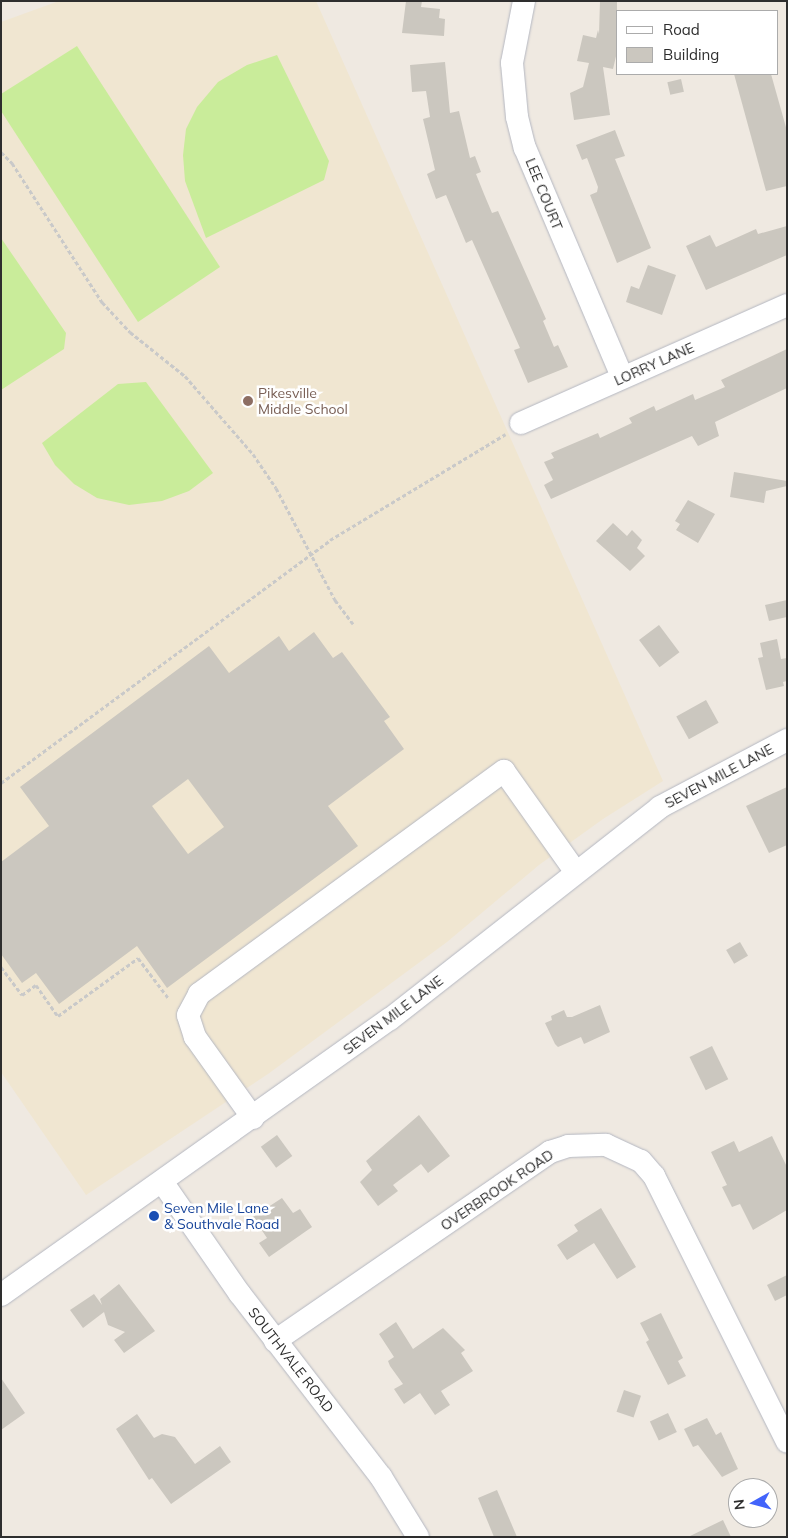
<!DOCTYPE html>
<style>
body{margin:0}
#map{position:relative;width:788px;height:1538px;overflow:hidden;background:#efe9e1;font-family:Mulish,sans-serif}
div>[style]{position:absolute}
.education>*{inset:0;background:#f0e6d1}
.pitch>*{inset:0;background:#c9ec9a}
.building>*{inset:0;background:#cbc7bf;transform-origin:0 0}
.path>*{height:3px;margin-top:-1.5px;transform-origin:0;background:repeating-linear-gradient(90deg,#c9c9c9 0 4px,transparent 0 6.5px)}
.roads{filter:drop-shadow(0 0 1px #b4b7c1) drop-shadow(0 0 1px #b4b7c1)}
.minor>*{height:22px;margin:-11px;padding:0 11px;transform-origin:11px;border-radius:11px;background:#fff}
.dots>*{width:14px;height:14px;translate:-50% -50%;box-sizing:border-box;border:2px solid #fff;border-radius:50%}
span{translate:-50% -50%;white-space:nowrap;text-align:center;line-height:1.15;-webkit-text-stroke:5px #fff;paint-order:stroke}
.street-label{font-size:14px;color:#2e2e2e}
.education-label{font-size:14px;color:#785e54}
.left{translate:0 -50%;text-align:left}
.transit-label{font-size:14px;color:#164399}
.frame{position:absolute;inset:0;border:2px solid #2e2e2e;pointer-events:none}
.legend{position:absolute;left:616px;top:10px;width:162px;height:65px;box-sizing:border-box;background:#fff;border:1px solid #ababab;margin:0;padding:6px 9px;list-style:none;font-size:15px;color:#2e2e2e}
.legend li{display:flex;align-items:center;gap:10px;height:25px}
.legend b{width:25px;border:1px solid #ababab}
.north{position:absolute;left:728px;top:1478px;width:50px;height:50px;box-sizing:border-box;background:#fff;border:1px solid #ababab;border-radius:50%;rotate:263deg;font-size:14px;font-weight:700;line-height:20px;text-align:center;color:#2e2e2e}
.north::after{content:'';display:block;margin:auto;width:18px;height:22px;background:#4264fb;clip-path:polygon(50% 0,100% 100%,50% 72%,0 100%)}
</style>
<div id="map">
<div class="education">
<div style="clip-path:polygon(59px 1px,316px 1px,663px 781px,603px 819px,539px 865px,447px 942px,268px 1074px,86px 1195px,1px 1072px,1px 22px)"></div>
</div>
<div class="pitch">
<div style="clip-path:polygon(77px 46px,220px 267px,138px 322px,1px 111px,1px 94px)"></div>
<div style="clip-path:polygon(277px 55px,329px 161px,324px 180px,206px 238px,185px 181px,183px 155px,186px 129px,197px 107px,218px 82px,247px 65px)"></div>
<div style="clip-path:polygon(1px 238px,66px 333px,64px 349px,1px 390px)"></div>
<div style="clip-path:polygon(146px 382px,213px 473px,189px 491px,162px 501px,129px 505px,97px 498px,74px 484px,55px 465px,42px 443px,118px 384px)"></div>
</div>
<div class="building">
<div style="clip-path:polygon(406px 1px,422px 1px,421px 7px,440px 9px,439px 18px,445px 19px,444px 36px,402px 33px)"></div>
<div style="clip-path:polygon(600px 1px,617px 1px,617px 52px,613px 69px,603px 67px,610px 115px,574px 120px,570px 93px,583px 87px,589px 63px,577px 61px,583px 35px,596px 38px,598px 30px,599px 34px)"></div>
<div style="clip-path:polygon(445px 62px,450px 113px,459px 111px,470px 158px,475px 156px,481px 172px,476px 174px,484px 194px,492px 213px,498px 211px,546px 319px,543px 321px,554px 347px,558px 345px,568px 367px,528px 383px,514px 350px,520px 348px,472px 240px,466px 243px,446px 195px,436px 199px,427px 174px,435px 170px,423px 119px,430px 117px,426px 91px,412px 92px,410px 65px)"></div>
<div style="clip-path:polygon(734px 74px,771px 74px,787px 131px,787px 186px,766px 191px)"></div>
<div style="left:681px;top:79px;width:13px;height:14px;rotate:77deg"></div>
<div style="clip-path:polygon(615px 130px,625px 156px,615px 159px,651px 248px,617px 263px,590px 195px,597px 192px,598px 187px,587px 158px,582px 160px,576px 145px)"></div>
<div style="clip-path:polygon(787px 226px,787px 255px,706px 290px,686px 246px,710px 235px,716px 247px,756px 229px,758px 234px)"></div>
<div style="clip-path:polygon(648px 265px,676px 275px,662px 315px,626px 302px,631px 286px,639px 289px)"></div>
<div style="clip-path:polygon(787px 349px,787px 388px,715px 422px,719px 436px,698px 446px,692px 436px,551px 499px,544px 485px,553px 480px,544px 462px,554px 458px,551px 453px,598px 433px,600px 438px,632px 423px,629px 418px,654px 406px,656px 411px,693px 394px,695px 400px,725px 387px,721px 380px)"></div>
<div style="clip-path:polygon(734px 472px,787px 481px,787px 486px,766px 491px,764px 503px,730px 497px)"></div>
<div style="clip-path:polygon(688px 500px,715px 514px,698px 543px,676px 530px,680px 524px,675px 521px)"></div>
<div style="clip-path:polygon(613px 523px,627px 536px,632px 530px,642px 540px,637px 548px,645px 556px,630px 571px,596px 541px)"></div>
<div style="clip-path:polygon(787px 600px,787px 617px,769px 621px,765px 605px)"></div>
<div style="left:659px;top:625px;width:34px;height:25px;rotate:53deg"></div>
<div style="clip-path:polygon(evenodd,314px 632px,333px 658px,342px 652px,390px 717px,384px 721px,404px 749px,328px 806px,358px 846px,167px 988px,137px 946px,59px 1004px,36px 973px,22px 983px,1px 954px,1px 862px,49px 826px,20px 787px,209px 646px,229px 673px,279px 636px,289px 651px,314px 632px,188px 779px,224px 827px,188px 854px,152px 806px,188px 779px)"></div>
<div style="clip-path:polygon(777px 639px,781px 659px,787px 658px,787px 681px,783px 682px,784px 686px,766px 690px,758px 658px,763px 657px,760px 643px)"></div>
<div style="left:706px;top:700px;width:26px;height:34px;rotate:61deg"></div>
<div style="clip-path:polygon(787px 787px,787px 845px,769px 853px,746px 806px)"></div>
<div style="left:740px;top:942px;width:16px;height:16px;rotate:60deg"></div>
<div style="clip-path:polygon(600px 1005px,610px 1032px,584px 1044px,581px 1037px,558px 1047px,555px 1044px,545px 1023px,552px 1020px,551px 1016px,564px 1010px,567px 1017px,572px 1017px)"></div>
<div style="left:712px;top:1046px;width:37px;height:25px;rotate:64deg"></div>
<div style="clip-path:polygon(419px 1115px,450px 1156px,428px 1173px,421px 1164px,393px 1185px,398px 1191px,378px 1206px,360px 1182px,372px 1170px,366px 1161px)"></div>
<div style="left:277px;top:1135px;width:26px;height:20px;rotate:54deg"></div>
<div style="clip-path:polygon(772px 1136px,787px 1167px,787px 1210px,753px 1230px,740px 1204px,732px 1207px,722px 1187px,727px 1185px,711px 1152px,734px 1141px,739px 1152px)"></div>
<div style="clip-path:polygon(282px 1198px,293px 1213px,300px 1209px,312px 1227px,269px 1257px,259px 1243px,267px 1238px,253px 1217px)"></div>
<div style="clip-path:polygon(601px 1208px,636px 1267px,617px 1279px,594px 1243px,567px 1260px,557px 1245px,578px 1231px,574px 1225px)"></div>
<div style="clip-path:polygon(787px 1275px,787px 1295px,775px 1301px,767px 1285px)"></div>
<div style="clip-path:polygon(119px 1284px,155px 1331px,124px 1353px,114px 1340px,125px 1332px,108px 1325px,104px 1312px,83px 1328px,70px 1310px,94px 1294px,102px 1305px,100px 1299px)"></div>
<div style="clip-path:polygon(661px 1313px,683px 1358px,678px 1361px,686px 1376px,668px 1385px,646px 1342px,649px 1340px,640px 1323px)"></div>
<div style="clip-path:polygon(396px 1322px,413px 1349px,443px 1328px,465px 1350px,461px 1353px,473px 1371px,441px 1391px,450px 1405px,435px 1415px,420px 1393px,404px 1404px,394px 1389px,403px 1384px,390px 1366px,388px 1361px,394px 1357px,379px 1334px)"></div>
<div style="clip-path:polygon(1px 1378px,25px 1413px,1px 1430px)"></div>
<div style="left:624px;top:1390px;width:18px;height:23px;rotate:19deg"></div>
<div style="left:668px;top:1413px;width:21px;height:20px;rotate:65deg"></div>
<div style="clip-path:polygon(137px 1414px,154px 1438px,162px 1434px,175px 1437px,195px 1464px,220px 1446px,231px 1462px,171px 1504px,152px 1478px,149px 1480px,116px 1429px)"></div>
<div style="clip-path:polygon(707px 1418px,716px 1435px,721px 1432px,738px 1469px,722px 1477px,698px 1445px,693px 1447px,684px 1429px)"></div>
<div style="clip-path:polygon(497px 1490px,517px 1537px,494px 1537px,478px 1498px)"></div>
<div style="clip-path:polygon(723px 1520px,731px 1537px,688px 1537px)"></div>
</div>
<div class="path">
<div style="left:1px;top:152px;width:16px;rotate:45deg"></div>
<div style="left:12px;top:163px;width:166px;rotate:57.1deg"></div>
<div style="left:102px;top:302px;width:41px;rotate:47deg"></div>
<div style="left:130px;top:332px;width:70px;rotate:38.7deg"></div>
<div style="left:185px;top:376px;width:103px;rotate:48.9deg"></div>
<div style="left:253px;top:454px;width:41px;rotate:55.9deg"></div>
<div style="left:276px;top:488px;width:127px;rotate:62.2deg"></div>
<div style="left:335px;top:600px;width:30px;rotate:53deg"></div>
<div style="left:1px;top:783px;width:409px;rotate:-36.4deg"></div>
<div style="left:330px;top:540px;width:205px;rotate:-31.1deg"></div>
<div style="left:1px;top:967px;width:35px;rotate:53deg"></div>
<div style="left:22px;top:995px;width:17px;rotate:-36deg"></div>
<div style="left:36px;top:985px;width:38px;rotate:55deg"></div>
<div style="left:58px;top:1016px;width:99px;rotate:-35.9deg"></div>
<div style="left:138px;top:958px;width:51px;rotate:52.9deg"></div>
</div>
<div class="roads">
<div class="minor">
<div style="left:524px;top:1px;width:63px;rotate:101deg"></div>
<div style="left:512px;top:63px;width:54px;rotate:84.7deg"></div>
<div style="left:517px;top:117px;width:32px;rotate:76deg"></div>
<div style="left:525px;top:148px;width:249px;rotate:67deg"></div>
<div style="left:521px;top:423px;width:291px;rotate:-23.9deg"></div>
<div style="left:253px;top:1118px;width:100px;rotate:-125.6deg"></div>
<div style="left:195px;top:1037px;width:23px;rotate:-108deg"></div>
<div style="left:188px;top:1015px;width:24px;rotate:-62deg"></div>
<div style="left:199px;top:994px;width:378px;rotate:-36.2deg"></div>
<div style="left:504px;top:771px;width:123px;rotate:54.6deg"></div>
<div style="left:163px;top:1183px;width:135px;rotate:55.3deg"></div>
<div style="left:240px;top:1294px;width:231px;rotate:52.4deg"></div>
<div style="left:381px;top:1477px;width:70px;rotate:58.3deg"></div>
<div style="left:1px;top:1295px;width:477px;rotate:-35.4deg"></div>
<div style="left:390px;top:1019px;width:343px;rotate:-38.1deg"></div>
<div style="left:660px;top:807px;width:144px;rotate:-27.8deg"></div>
<div style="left:275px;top:1341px;width:334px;rotate:-34.5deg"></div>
<div style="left:550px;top:1152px;width:19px;rotate:-18deg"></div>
<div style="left:568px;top:1146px;width:38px;rotate:-2deg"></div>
<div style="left:606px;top:1145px;width:38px;rotate:25deg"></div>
<div style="left:641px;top:1161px;width:20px;rotate:49deg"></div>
<div style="left:654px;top:1176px;width:297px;rotate:63.4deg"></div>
</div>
</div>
<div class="dots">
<div style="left:248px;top:401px;background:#8d6e63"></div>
<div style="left:154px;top:1216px;background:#1a4fb4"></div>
</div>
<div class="street-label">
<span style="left:544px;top:194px;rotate:68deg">LEE COURT</span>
<span style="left:654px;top:364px;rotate:-24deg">LORRY LANE</span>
<span style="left:719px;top:776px;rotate:-28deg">SEVEN MILE LANE</span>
<span style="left:393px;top:1015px;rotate:-37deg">SEVEN MILE LANE</span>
<span style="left:497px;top:1190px;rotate:-34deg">OVERBROOK ROAD</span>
<span style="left:291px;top:1360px;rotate:52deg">SOUTHVALE ROAD</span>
</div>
<div class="education-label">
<span class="left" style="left:258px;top:401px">Pikesville<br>Middle School</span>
</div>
<div class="transit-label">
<span class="left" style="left:164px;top:1216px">Seven Mile Lane<br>&amp; Southvale Road</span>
</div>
<div class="frame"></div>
<ul class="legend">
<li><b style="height:6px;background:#fff"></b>Road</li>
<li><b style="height:14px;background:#cbc7bf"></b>Building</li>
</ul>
<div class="north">N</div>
</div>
